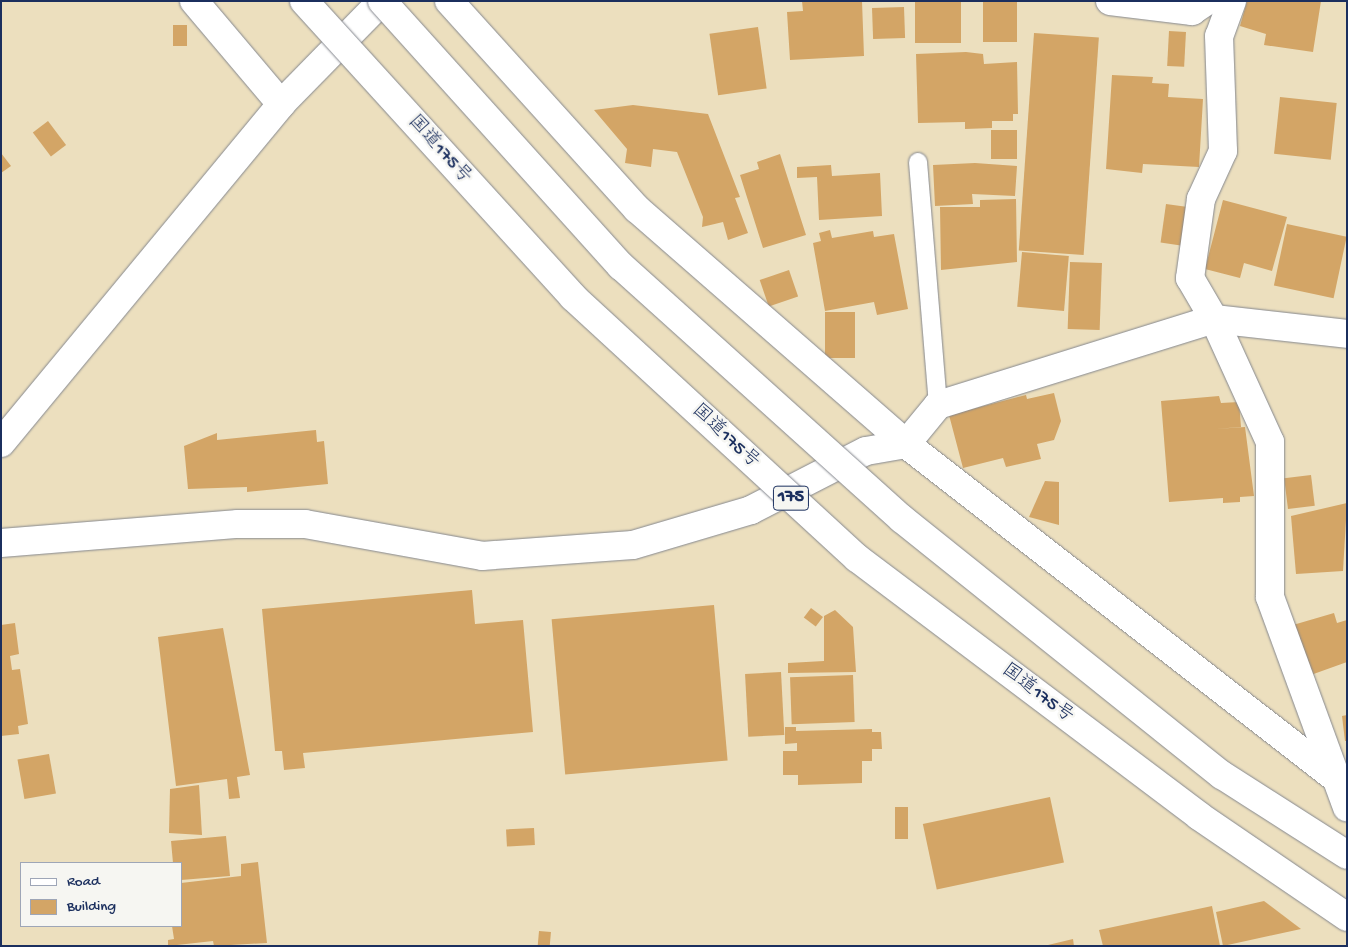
<!DOCTYPE html>
<meta charset="utf-8">
<style>
body{margin:0}
#map{position:relative;width:1348px;height:947px;overflow:hidden;background:#ecdfbe;font-family:"Gochi Hand","Klee One",sans-serif}
div>[style]{position:absolute}
.building>*{inset:0;background:#d3a566;transform-origin:0 0}
.roads{filter:drop-shadow(0 0 1px #84878e) drop-shadow(0 0 1px #84878e)}
.lane>*{height:18px;margin:-9px;padding:0 9px;transform-origin:9px;border-radius:9px;background:#fff}
.street>*{height:28px;margin:-14px;padding:0 14px;transform-origin:14px;border-radius:14px;background:#fff}
.secondary>*{height:28px;margin:-14px;padding:0 14px;transform-origin:14px;border-radius:14px;background:#fff}
.bridges{filter:drop-shadow(0 0 1px #84878e) drop-shadow(0 0 1px #84878e)}
.highway-bridge>*{height:28px;margin:-14px;padding:0 14px;transform-origin:14px;border-radius:14px;background:#fff}
span{translate:-50% -50%;white-space:nowrap;text-align:center;line-height:1.15;-webkit-text-stroke:5px #f6f6f2;paint-order:stroke}
.shield-label span{padding:1px 4px;background:#f6f6f2;border:1px solid;border-radius:4px;-webkit-text-stroke-width:0}
.shield-label{font-size:18px;color:#1b2f5e;font-weight:700}
.street-label{font-size:19px;color:#1b2f5e}
.frame{position:absolute;inset:0;border:2px solid #1b2f5e;pointer-events:none}
.legend{position:absolute;left:20px;top:862px;width:162px;height:65px;box-sizing:border-box;background:#f6f6f2;border:1px solid #9ea6b7;margin:0;padding:6px 9px;list-style:none;font-size:15px;color:#1b2f5e}
.legend li{display:flex;align-items:center;gap:10px;height:25px}
.legend b{width:25px;border:1px solid #9ea6b7}
</style>
<div id="map">
<div class="building">
<div style="clip-path:polygon(802px 1px,862px 1px,864px 56px,790px 60px,787px 12px,803px 11px)"></div>
<div style="left:915px;top:1px;width:46px;height:42px"></div>
<div style="left:983px;top:1px;width:34px;height:41px"></div>
<div style="clip-path:polygon(1247px 1px,1321px 1px,1313px 52px,1264px 45px,1266px 34px,1240px 26px)"></div>
<div style="left:904px;top:7px;width:31px;height:32px;rotate:88deg"></div>
<div style="left:187px;top:25px;width:21px;height:14px;rotate:90deg"></div>
<div style="left:758px;top:27px;width:62px;height:49px;rotate:82deg"></div>
<div style="left:1169px;top:31px;width:17px;height:35px;rotate:3deg"></div>
<div style="left:1034px;top:33px;width:65px;height:218px;rotate:4deg"></div>
<div style="clip-path:polygon(966px 52px,983px 54px,984px 64px,1017px 62px,1018px 114px,1013px 114px,1013px 121px,992px 121px,992px 128px,965px 129px,965px 122px,918px 123px,916px 54px)"></div>
<div style="clip-path:polygon(1112px 75px,1153px 77px,1152px 83px,1169px 84px,1168px 97px,1203px 99px,1199px 167px,1143px 164px,1142px 173px,1106px 169px)"></div>
<div style="left:1280px;top:97px;width:57px;height:57px;rotate:6deg"></div>
<div style="clip-path:polygon(633px 105px,708px 114px,740px 197px,735px 198px,748px 233px,728px 240px,723px 222px,702px 227px,703px 217px,677px 152px,653px 149px,651px 167px,625px 163px,627px 149px,594px 110px)"></div>
<div style="left:48px;top:121px;width:30px;height:19px;rotate:53deg"></div>
<div style="left:991px;top:130px;width:26px;height:29px"></div>
<div style="clip-path:polygon(1px 153px,11px 166px,1px 173px)"></div>
<div style="clip-path:polygon(780px 154px,806px 235px,763px 248px,740px 175px,759px 169px,757px 162px)"></div>
<div style="clip-path:polygon(975px 163px,1017px 166px,1015px 196px,972px 194px,973px 204px,935px 206px,933px 165px)"></div>
<div style="clip-path:polygon(831px 165px,832px 176px,880px 173px,882px 216px,819px 220px,817px 177px,797px 178px,797px 167px)"></div>
<div style="clip-path:polygon(1016px 199px,1017px 262px,941px 270px,940px 207px,980px 207px,980px 200px)"></div>
<div style="clip-path:polygon(1223px 200px,1287px 217px,1272px 271px,1244px 263px,1240px 278px,1205px 269px)"></div>
<div style="left:1166px;top:204px;width:22px;height:39px;rotate:8deg"></div>
<div style="left:1287px;top:224px;width:61px;height:63px;rotate:12deg"></div>
<div style="clip-path:polygon(830px 230px,832px 238px,873px 231px,874px 237px,894px 234px,908px 309px,877px 315px,874px 302px,825px 311px,813px 243px,821px 241px,819px 233px)"></div>
<div style="left:1022px;top:252px;width:47px;height:55px;rotate:5deg"></div>
<div style="left:1070px;top:262px;width:32px;height:67px;rotate:2deg"></div>
<div style="left:789px;top:270px;width:28px;height:31px;rotate:71deg"></div>
<div style="left:855px;top:312px;width:46px;height:30px;rotate:90deg"></div>
<div style="clip-path:polygon(1054px 393px,1061px 421px,1054px 440px,1037px 444px,1041px 459px,1006px 467px,1003px 458px,963px 468px,949px 415px,1026px 395px,1027px 399px)"></div>
<div style="clip-path:polygon(1219px 396px,1221px 403px,1239px 402px,1241px 427px,1215px 429px,1245px 427px,1254px 496px,1240px 497px,1240px 502px,1223px 503px,1223px 498px,1169px 502px,1161px 401px)"></div>
<div style="clip-path:polygon(316px 430px,317px 442px,324px 441px,328px 484px,247px 492px,247px 487px,188px 489px,184px 446px,217px 433px,217px 440px)"></div>
<div style="left:1311px;top:475px;width:31px;height:27px;rotate:83deg"></div>
<div style="clip-path:polygon(1045px 481px,1059px 482px,1059px 525px,1029px 517px)"></div>
<div style="clip-path:polygon(1347px 503px,1343px 571px,1296px 574px,1291px 516px)"></div>
<div style="clip-path:polygon(472px 590px,475px 624px,523px 620px,533px 732px,303px 753px,305px 768px,284px 770px,282px 751px,275px 751px,262px 609px)"></div>
<div style="left:714px;top:605px;width:156px;height:163px;rotate:85deg"></div>
<div style="left:811px;top:608px;width:15px;height:12px;rotate:37deg"></div>
<div style="clip-path:polygon(835px 610px,853px 627px,856px 672px,788px 673px,788px 663px,824px 661px,824px 616px)"></div>
<div style="clip-path:polygon(1334px 613px,1337px 623px,1347px 620px,1347px 662px,1308px 676px,1293px 625px)"></div>
<div style="clip-path:polygon(15px 623px,19px 654px,10px 656px,12px 670px,20px 669px,28px 724px,18px 726px,19px 734px,1px 736px,1px 625px)"></div>
<div style="clip-path:polygon(223px 628px,250px 775px,237px 777px,240px 798px,229px 799px,227px 779px,176px 786px,158px 637px)"></div>
<div style="left:781px;top:672px;width:63px;height:36px;rotate:87deg"></div>
<div style="left:853px;top:675px;width:47px;height:63px;rotate:88deg"></div>
<div style="clip-path:polygon(1347px 715px,1347px 741px,1345px 741px,1342px 716px)"></div>
<div style="clip-path:polygon(785px 727px,796px 727px,796px 731px,872px 729px,872px 732px,881px 732px,882px 749px,872px 749px,872px 761px,862px 761px,862px 783px,798px 785px,798px 775px,783px 775px,783px 751px,797px 751px,797px 743px,785px 744px)"></div>
<div style="left:49px;top:754px;width:40px;height:32px;rotate:80deg"></div>
<div style="clip-path:polygon(199px 785px,202px 835px,169px 833px,170px 789px)"></div>
<div style="left:1050px;top:797px;width:67px;height:130px;rotate:78deg"></div>
<div style="left:895px;top:807px;width:13px;height:32px"></div>
<div style="left:534px;top:828px;width:17px;height:28px;rotate:87deg"></div>
<div style="clip-path:polygon(226px 836px,230px 876px,181px 880px,181px 863px,173px 863px,171px 841px)"></div>
<div style="clip-path:polygon(258px 862px,267px 943px,214px 946px,213px 941px,168px 946px,168px 940px,174px 939px,172px 926px,181px 926px,181px 883px,241px 876px,241px 864px)"></div>
<div style="clip-path:polygon(1264px 901px,1301px 929px,1223px 946px,1216px 912px)"></div>
<div style="clip-path:polygon(1212px 906px,1220px 946px,1103px 946px,1099px 930px)"></div>
<div style="left:539px;top:931px;width:12px;height:14px;rotate:5deg"></div>
<div style="clip-path:polygon(1073px 939px,1074px 946px,1048px 946px,1048px 945px)"></div>
</div>
<div class="roads">
<div class="lane">
<div style="left:918px;top:162px;width:244px;rotate:85.3deg"></div>
</div>
<div class="street">
<div style="left:194px;top:1px;width:135px;rotate:49.8deg"></div>
<div style="left:449px;top:1px;width:280px;rotate:47.9deg"></div>
<div style="left:637px;top:209px;width:357px;rotate:41.1deg"></div>
<div style="left:906px;top:444px;width:559px;rotate:37.87deg"></div>
<div style="left:1110px;top:1px;width:83px;rotate:7deg"></div>
<div style="left:1192px;top:11px;width:18px;rotate:-34deg"></div>
<div style="left:1232px;top:1px;width:37px;rotate:110deg"></div>
<div style="left:1219px;top:36px;width:115px;rotate:88deg"></div>
<div style="left:1223px;top:151px;width:53px;rotate:114.6deg"></div>
<div style="left:1201px;top:199px;width:80px;rotate:97.9deg"></div>
<div style="left:1190px;top:278px;width:48px;rotate:59.7deg"></div>
<div style="left:1214px;top:319px;width:135px;rotate:65.5deg"></div>
<div style="left:1270px;top:442px;width:155px;rotate:90deg"></div>
<div style="left:1270px;top:597px;width:224px;rotate:69.9deg"></div>
<div style="left:1px;top:543px;width:238px;rotate:-4.6deg"></div>
<div style="left:238px;top:524px;width:67px"></div>
<div style="left:305px;top:524px;width:180px;rotate:10.2deg"></div>
<div style="left:482px;top:556px;width:151px;rotate:-4.2deg"></div>
<div style="left:633px;top:545px;width:123px;rotate:-16.5deg"></div>
<div style="left:751px;top:510px;width:129px;rotate:-27.2deg"></div>
<div style="left:866px;top:451px;width:41px;rotate:-9.9deg"></div>
<div style="left:906px;top:444px;width:50px;rotate:-50.6deg"></div>
<div style="left:938px;top:405px;width:289px;rotate:-17.3deg"></div>
<div style="left:1214px;top:319px;width:134px;rotate:6.4deg"></div>
</div>
<div class="secondary">
<div style="left:1px;top:443px;width:440px;rotate:-50.4deg"></div>
<div style="left:281px;top:104px;width:144px;rotate:-45.6deg"></div>
</div>
</div>
<div class="bridges">
<div class="highway-bridge">
<div style="left:304px;top:1px;width:400px;rotate:47.7deg"></div>
<div style="left:573px;top:297px;width:386px;rotate:42.6deg"></div>
<div style="left:857px;top:558px;width:428px;rotate:37deg"></div>
<div style="left:1199px;top:816px;width:179px;rotate:34.3deg"></div>
<div style="left:382px;top:1px;width:357px;rotate:48deg"></div>
<div style="left:621px;top:266px;width:378px;rotate:42deg"></div>
<div style="left:902px;top:519px;width:410px;rotate:38.7deg"></div>
<div style="left:1222px;top:775px;width:148px;rotate:32.6deg"></div>
</div>
</div>
<div class="shield-label">
<span style="left:791px;top:498px">175</span>
</div>
<div class="street-label">
<span style="left:439px;top:150px;rotate:48deg">国道175号</span>
<span style="left:725px;top:437px;rotate:43deg">国道175号</span>
<span style="left:1037px;top:694px;rotate:37deg">国道175号</span>
</div>
<div class="frame"></div>
<ul class="legend">
<li><b style="height:6px;background:#fff"></b>Road</li>
<li><b style="height:14px;background:#d3a566"></b>Building</li>
</ul>
</div>
